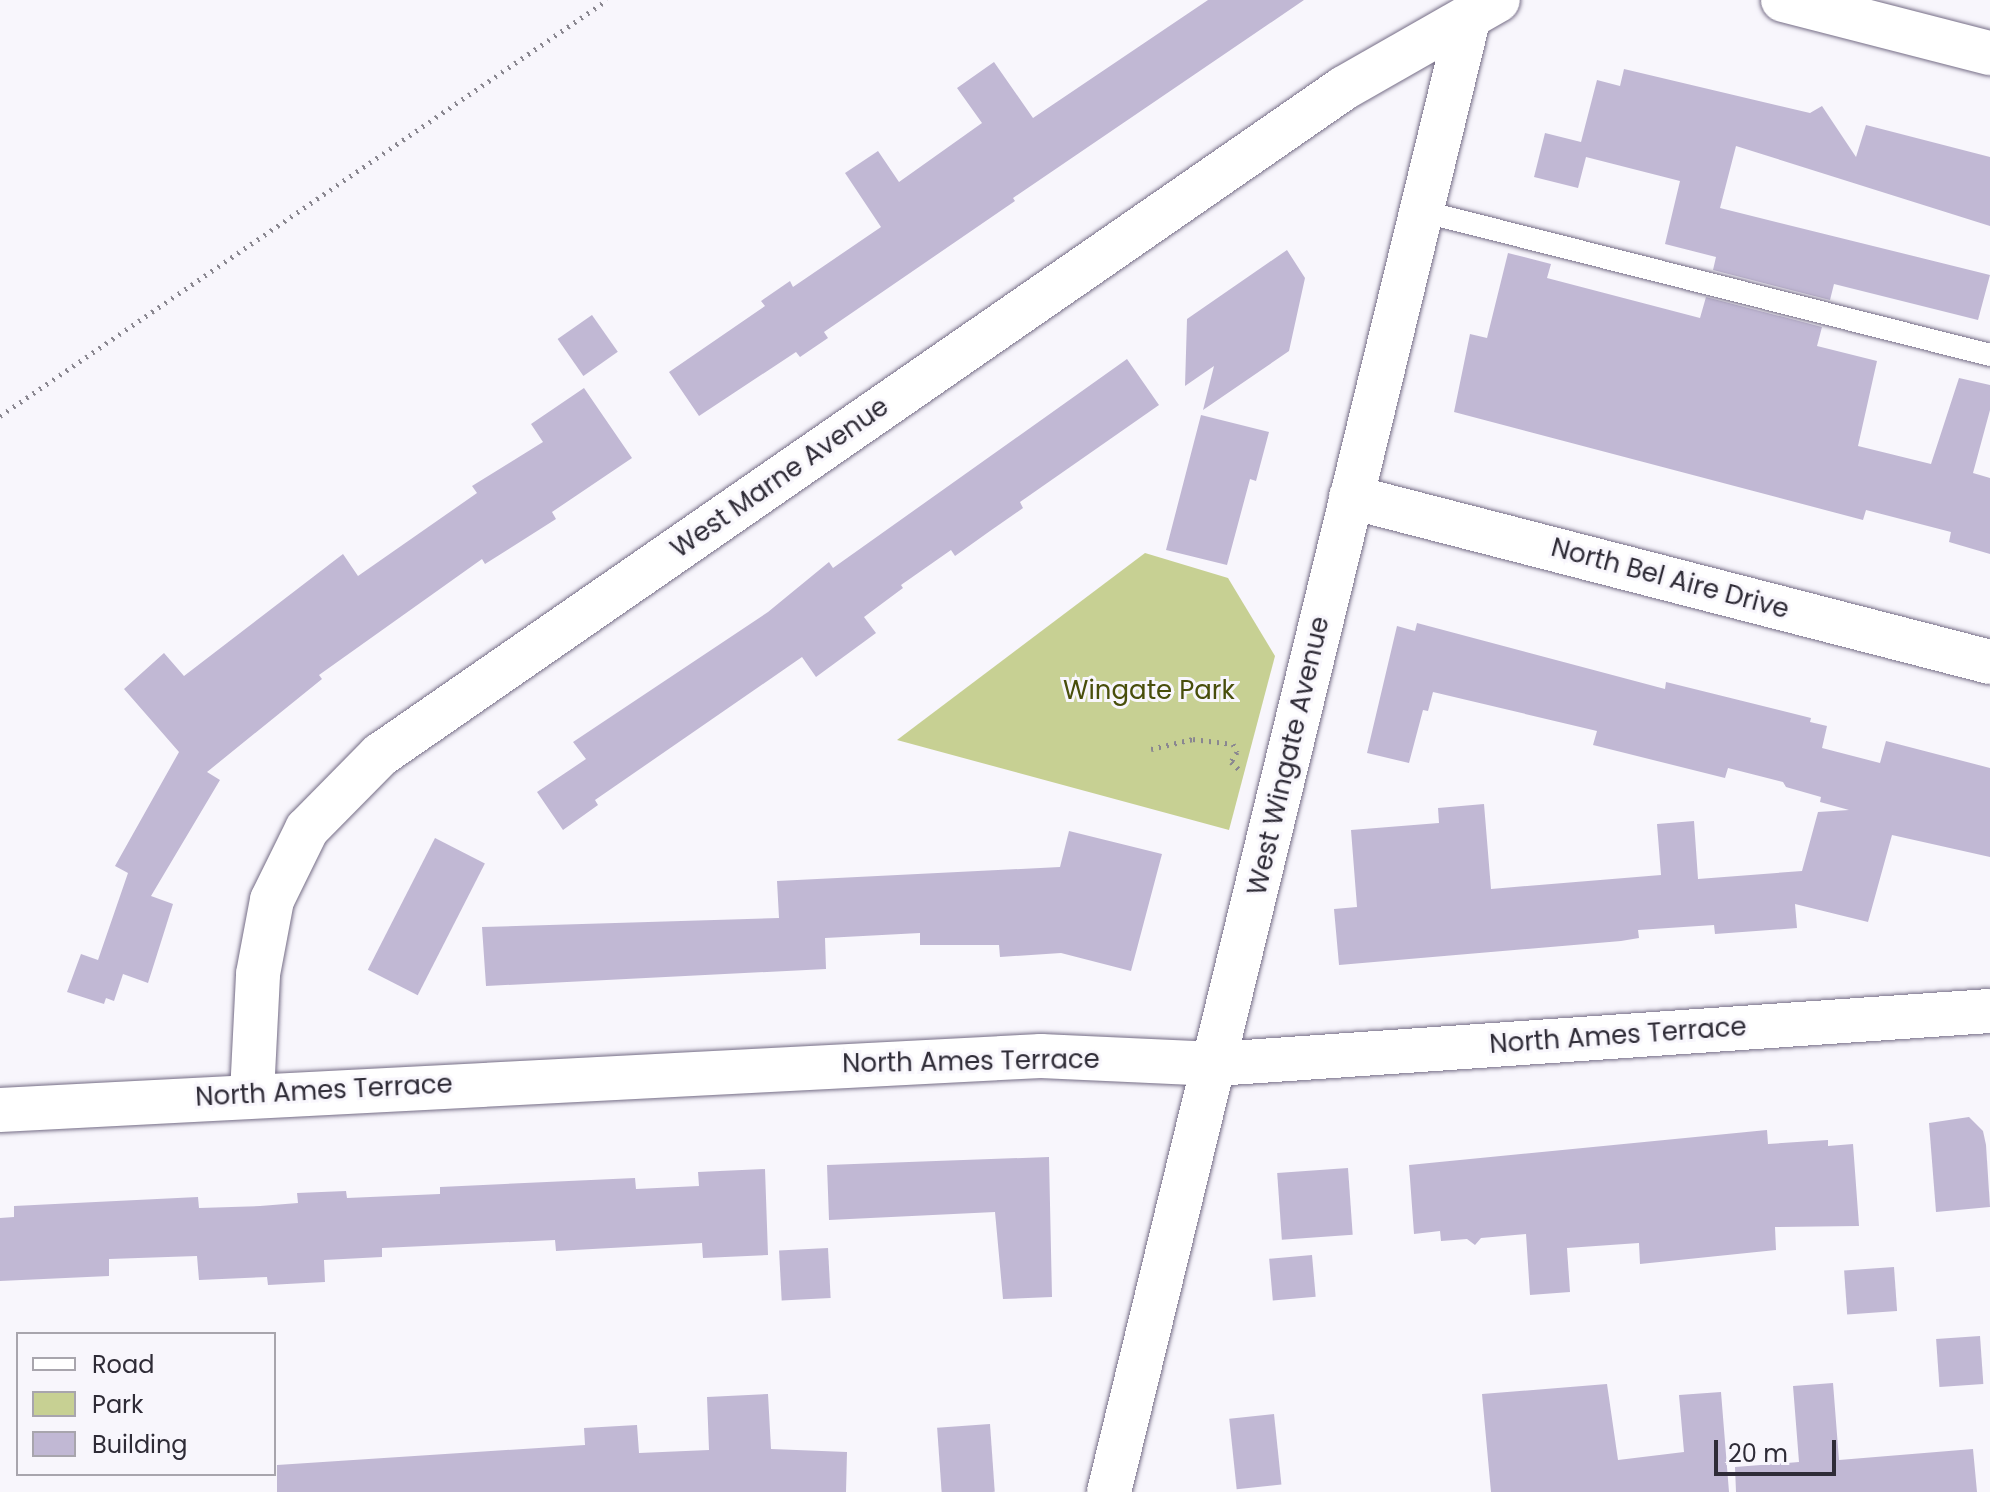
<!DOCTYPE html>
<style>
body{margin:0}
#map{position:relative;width:1990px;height:1492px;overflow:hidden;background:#f8f6fc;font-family:Poppins,sans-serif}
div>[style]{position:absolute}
.green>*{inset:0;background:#c7d093}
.building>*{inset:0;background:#c1b8d4;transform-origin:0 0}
.path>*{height:5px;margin-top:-2.5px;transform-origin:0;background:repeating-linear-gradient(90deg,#8a8790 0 2px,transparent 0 8px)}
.roads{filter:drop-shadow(0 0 2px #756d86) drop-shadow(0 0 2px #756d86)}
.lane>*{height:22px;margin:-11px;padding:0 11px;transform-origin:11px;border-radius:11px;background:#fff}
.street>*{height:44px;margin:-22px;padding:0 22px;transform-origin:22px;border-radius:22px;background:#fff}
span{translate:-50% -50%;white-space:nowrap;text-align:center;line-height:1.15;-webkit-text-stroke:6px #f8f6fc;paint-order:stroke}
.street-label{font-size:26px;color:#2f2c37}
.park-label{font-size:26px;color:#484e0b}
.legend{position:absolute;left:16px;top:1332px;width:260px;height:144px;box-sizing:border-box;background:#f8f6fc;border:2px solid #a8a5ad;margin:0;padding:10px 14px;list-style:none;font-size:24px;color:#2f2c37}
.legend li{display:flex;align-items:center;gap:16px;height:40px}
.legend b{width:40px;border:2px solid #a8a5ad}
.scale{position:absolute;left:1714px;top:1440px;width:122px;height:36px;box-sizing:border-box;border:4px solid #2f2c37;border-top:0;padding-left:10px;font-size:24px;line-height:28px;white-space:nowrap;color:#2f2c37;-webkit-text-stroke:6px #f8f6fc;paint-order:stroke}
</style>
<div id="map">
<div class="green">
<div style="clip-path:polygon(1145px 553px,1228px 578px,1275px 656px,1229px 830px,897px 740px)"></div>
</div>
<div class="building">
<div style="clip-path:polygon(1208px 0,1304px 0,1013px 198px,1015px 201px,824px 332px,828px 338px,800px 357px,796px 352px,699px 416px,669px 372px,765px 306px,761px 301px,790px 281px,793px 287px,881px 227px,845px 173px,878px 151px,899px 182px,982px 123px,957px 88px,994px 62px,1033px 118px)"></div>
<div style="clip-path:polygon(1624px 69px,1810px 113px,1822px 106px,1856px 157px,1866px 125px,1990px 157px,1990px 226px,1736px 146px,1720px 208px,1990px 275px,1978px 320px,1834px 284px,1830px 300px,1713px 270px,1716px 257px,1665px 244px,1680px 181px,1586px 157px,1578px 188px,1534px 177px,1545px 133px,1581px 142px,1597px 80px,1620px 86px)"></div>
<div style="clip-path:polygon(1287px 250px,1305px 278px,1289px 351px,1203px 410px,1214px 366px,1185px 386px,1187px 319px)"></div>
<div style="clip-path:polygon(1508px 253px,1551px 264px,1547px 278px,1700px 318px,1706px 297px,1822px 327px,1817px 346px,1877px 361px,1858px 446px,1931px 464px,1959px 378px,1990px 385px,1990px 410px,1973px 473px,1990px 478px,1990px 554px,1949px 542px,1951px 532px,1866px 510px,1863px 520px,1454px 412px,1470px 334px,1487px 338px)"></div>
<div style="left:592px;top:315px;width:45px;height:42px;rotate:55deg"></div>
<div style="clip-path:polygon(1127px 359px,1159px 405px,1020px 502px,1023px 508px,990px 531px,955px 556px,951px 550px,901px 585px,903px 588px,864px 617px,876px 633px,816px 677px,802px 657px,595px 800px,598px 805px,563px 830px,537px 792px,586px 759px,573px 742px,768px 612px,829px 562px,833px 568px)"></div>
<div style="clip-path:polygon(584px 388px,632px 458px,552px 512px,556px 519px,485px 564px,482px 559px,319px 675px,322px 679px,207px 772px,220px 780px,151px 896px,173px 904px,148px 983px,123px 974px,114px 1001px,106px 998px,104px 1004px,67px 992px,81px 954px,98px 960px,128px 873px,115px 866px,179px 752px,124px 689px,164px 653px,184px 676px,343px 554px,358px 576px,477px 493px,472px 486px,543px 442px,531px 424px)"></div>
<div style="clip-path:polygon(1201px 415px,1269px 432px,1256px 481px,1250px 479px,1227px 565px,1166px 550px)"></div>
<div style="clip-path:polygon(1417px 623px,1665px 689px,1666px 682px,1811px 718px,1810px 722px,1827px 726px,1822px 748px,1880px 763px,1886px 741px,1990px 768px,1990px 857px,1892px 835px,1868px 922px,1795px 904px,1797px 928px,1715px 934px,1714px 925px,1638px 930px,1639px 938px,1621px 941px,1339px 965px,1334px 909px,1357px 907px,1351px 830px,1439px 823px,1438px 808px,1484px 804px,1491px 889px,1661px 875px,1657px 824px,1694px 821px,1698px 879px,1802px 871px,1818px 812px,1849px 810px,1820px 802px,1821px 797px,1786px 787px,1783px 782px,1728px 768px,1725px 778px,1593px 745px,1597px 731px,1433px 692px,1428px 711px,1423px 710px,1409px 763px,1367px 753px,1397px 626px,1415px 631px)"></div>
<div style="clip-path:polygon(1069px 831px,1162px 854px,1131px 971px,1061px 953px,1000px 957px,999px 945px,920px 945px,920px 933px,825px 938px,826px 969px,486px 986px,482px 927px,779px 918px,777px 881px,1060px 867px)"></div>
<div style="left:435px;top:838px;width:56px;height:148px;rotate:27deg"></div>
<div style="clip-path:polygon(1969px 1117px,1983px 1131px,1986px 1145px,1990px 1207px,1936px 1212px,1929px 1123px)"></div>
<div style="clip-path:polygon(1767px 1130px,1768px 1144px,1828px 1140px,1828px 1146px,1853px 1144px,1859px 1226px,1775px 1227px,1776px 1250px,1640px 1264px,1639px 1243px,1567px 1248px,1570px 1292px,1530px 1295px,1526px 1234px,1481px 1238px,1475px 1245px,1467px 1239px,1441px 1241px,1440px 1231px,1414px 1234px,1409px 1165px)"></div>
<div style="clip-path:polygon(1049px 1157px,1052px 1297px,1003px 1299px,995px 1212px,829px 1220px,827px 1165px)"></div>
<div style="left:1348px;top:1168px;width:67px;height:71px;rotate:86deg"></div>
<div style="clip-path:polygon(765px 1169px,768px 1255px,703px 1258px,702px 1243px,556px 1251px,555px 1240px,382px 1248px,382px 1257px,324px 1260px,325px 1282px,268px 1285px,267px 1277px,199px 1280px,197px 1256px,109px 1259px,109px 1276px,0 1281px,0 1218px,14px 1217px,14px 1206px,198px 1197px,199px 1208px,260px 1206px,298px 1203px,297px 1193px,346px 1191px,347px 1198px,440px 1194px,440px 1187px,635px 1178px,636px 1189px,699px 1186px,698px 1172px)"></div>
<div style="left:828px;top:1248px;width:50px;height:49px;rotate:87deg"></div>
<div style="left:1312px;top:1255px;width:42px;height:43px;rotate:85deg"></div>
<div style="left:1894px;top:1267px;width:44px;height:50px;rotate:86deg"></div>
<div style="left:1980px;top:1336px;width:48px;height:44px;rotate:86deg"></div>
<div style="clip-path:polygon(1833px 1383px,1839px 1460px,1973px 1449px,1977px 1492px,1736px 1492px,1735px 1467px,1799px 1462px,1793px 1386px)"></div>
<div style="clip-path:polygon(1607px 1384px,1618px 1460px,1684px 1452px,1679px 1395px,1721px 1392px,1729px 1492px,1491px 1492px,1482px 1394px)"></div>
<div style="clip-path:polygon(768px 1394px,771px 1449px,847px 1452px,846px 1492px,277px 1492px,277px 1465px,585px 1445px,584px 1428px,637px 1425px,639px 1453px,709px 1450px,707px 1397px)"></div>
<div style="left:1274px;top:1414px;width:71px;height:45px;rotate:84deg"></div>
<div style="left:990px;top:1424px;width:68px;height:53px;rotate:86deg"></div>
</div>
<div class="path">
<div style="left:0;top:416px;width:736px;rotate:-34.42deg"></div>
<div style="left:1151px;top:749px;width:43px;rotate:-13.4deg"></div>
<div style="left:1193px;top:739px;width:40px;rotate:7.1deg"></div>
<div style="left:1233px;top:744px;width:9px;rotate:63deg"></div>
<div style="left:1237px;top:752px;width:12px;rotate:121deg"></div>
<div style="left:1231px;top:762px;width:12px;rotate:42deg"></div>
</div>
<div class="roads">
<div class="lane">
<div style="left:1425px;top:212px;width:583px;rotate:14.2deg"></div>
</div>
<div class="street">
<div style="left:1783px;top:0;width:214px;rotate:14.4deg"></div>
<div style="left:1351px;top:497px;width:660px;rotate:14.48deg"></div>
<div style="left:252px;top:1094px;width:120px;rotate:-87.1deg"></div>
<div style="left:258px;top:974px;width:75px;rotate:-79.3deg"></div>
<div style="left:272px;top:900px;width:79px;rotate:-63.8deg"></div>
<div style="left:307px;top:829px;width:104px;rotate:-45.4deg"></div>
<div style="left:380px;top:755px;width:1172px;rotate:-34.68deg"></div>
<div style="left:1344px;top:88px;width:177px;rotate:-29.7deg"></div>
<div style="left:0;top:1110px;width:1042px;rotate:-2.97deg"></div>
<div style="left:1041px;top:1056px;width:175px;rotate:2.6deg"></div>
<div style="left:1216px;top:1064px;width:776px;rotate:-3.92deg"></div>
<div style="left:1109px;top:1492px;width:1515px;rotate:-76.29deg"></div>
</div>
</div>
<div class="street-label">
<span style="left:780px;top:478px;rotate:-35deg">West Marne Avenue</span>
<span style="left:1670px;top:579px;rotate:15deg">North Bel Aire Drive</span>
<span style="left:1289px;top:756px;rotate:-77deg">West Wingate Avenue</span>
<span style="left:1618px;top:1036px;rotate:-4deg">North Ames Terrace</span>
<span style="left:971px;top:1062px;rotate:-1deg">North Ames Terrace</span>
<span style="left:324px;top:1091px;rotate:-3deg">North Ames Terrace</span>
</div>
<div class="park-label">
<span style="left:1149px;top:691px">Wingate Park</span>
</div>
<ul class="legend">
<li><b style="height:10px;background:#fff"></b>Road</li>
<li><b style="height:22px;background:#c7d093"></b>Park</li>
<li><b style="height:22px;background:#c1b8d4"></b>Building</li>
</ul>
<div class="scale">20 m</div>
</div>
